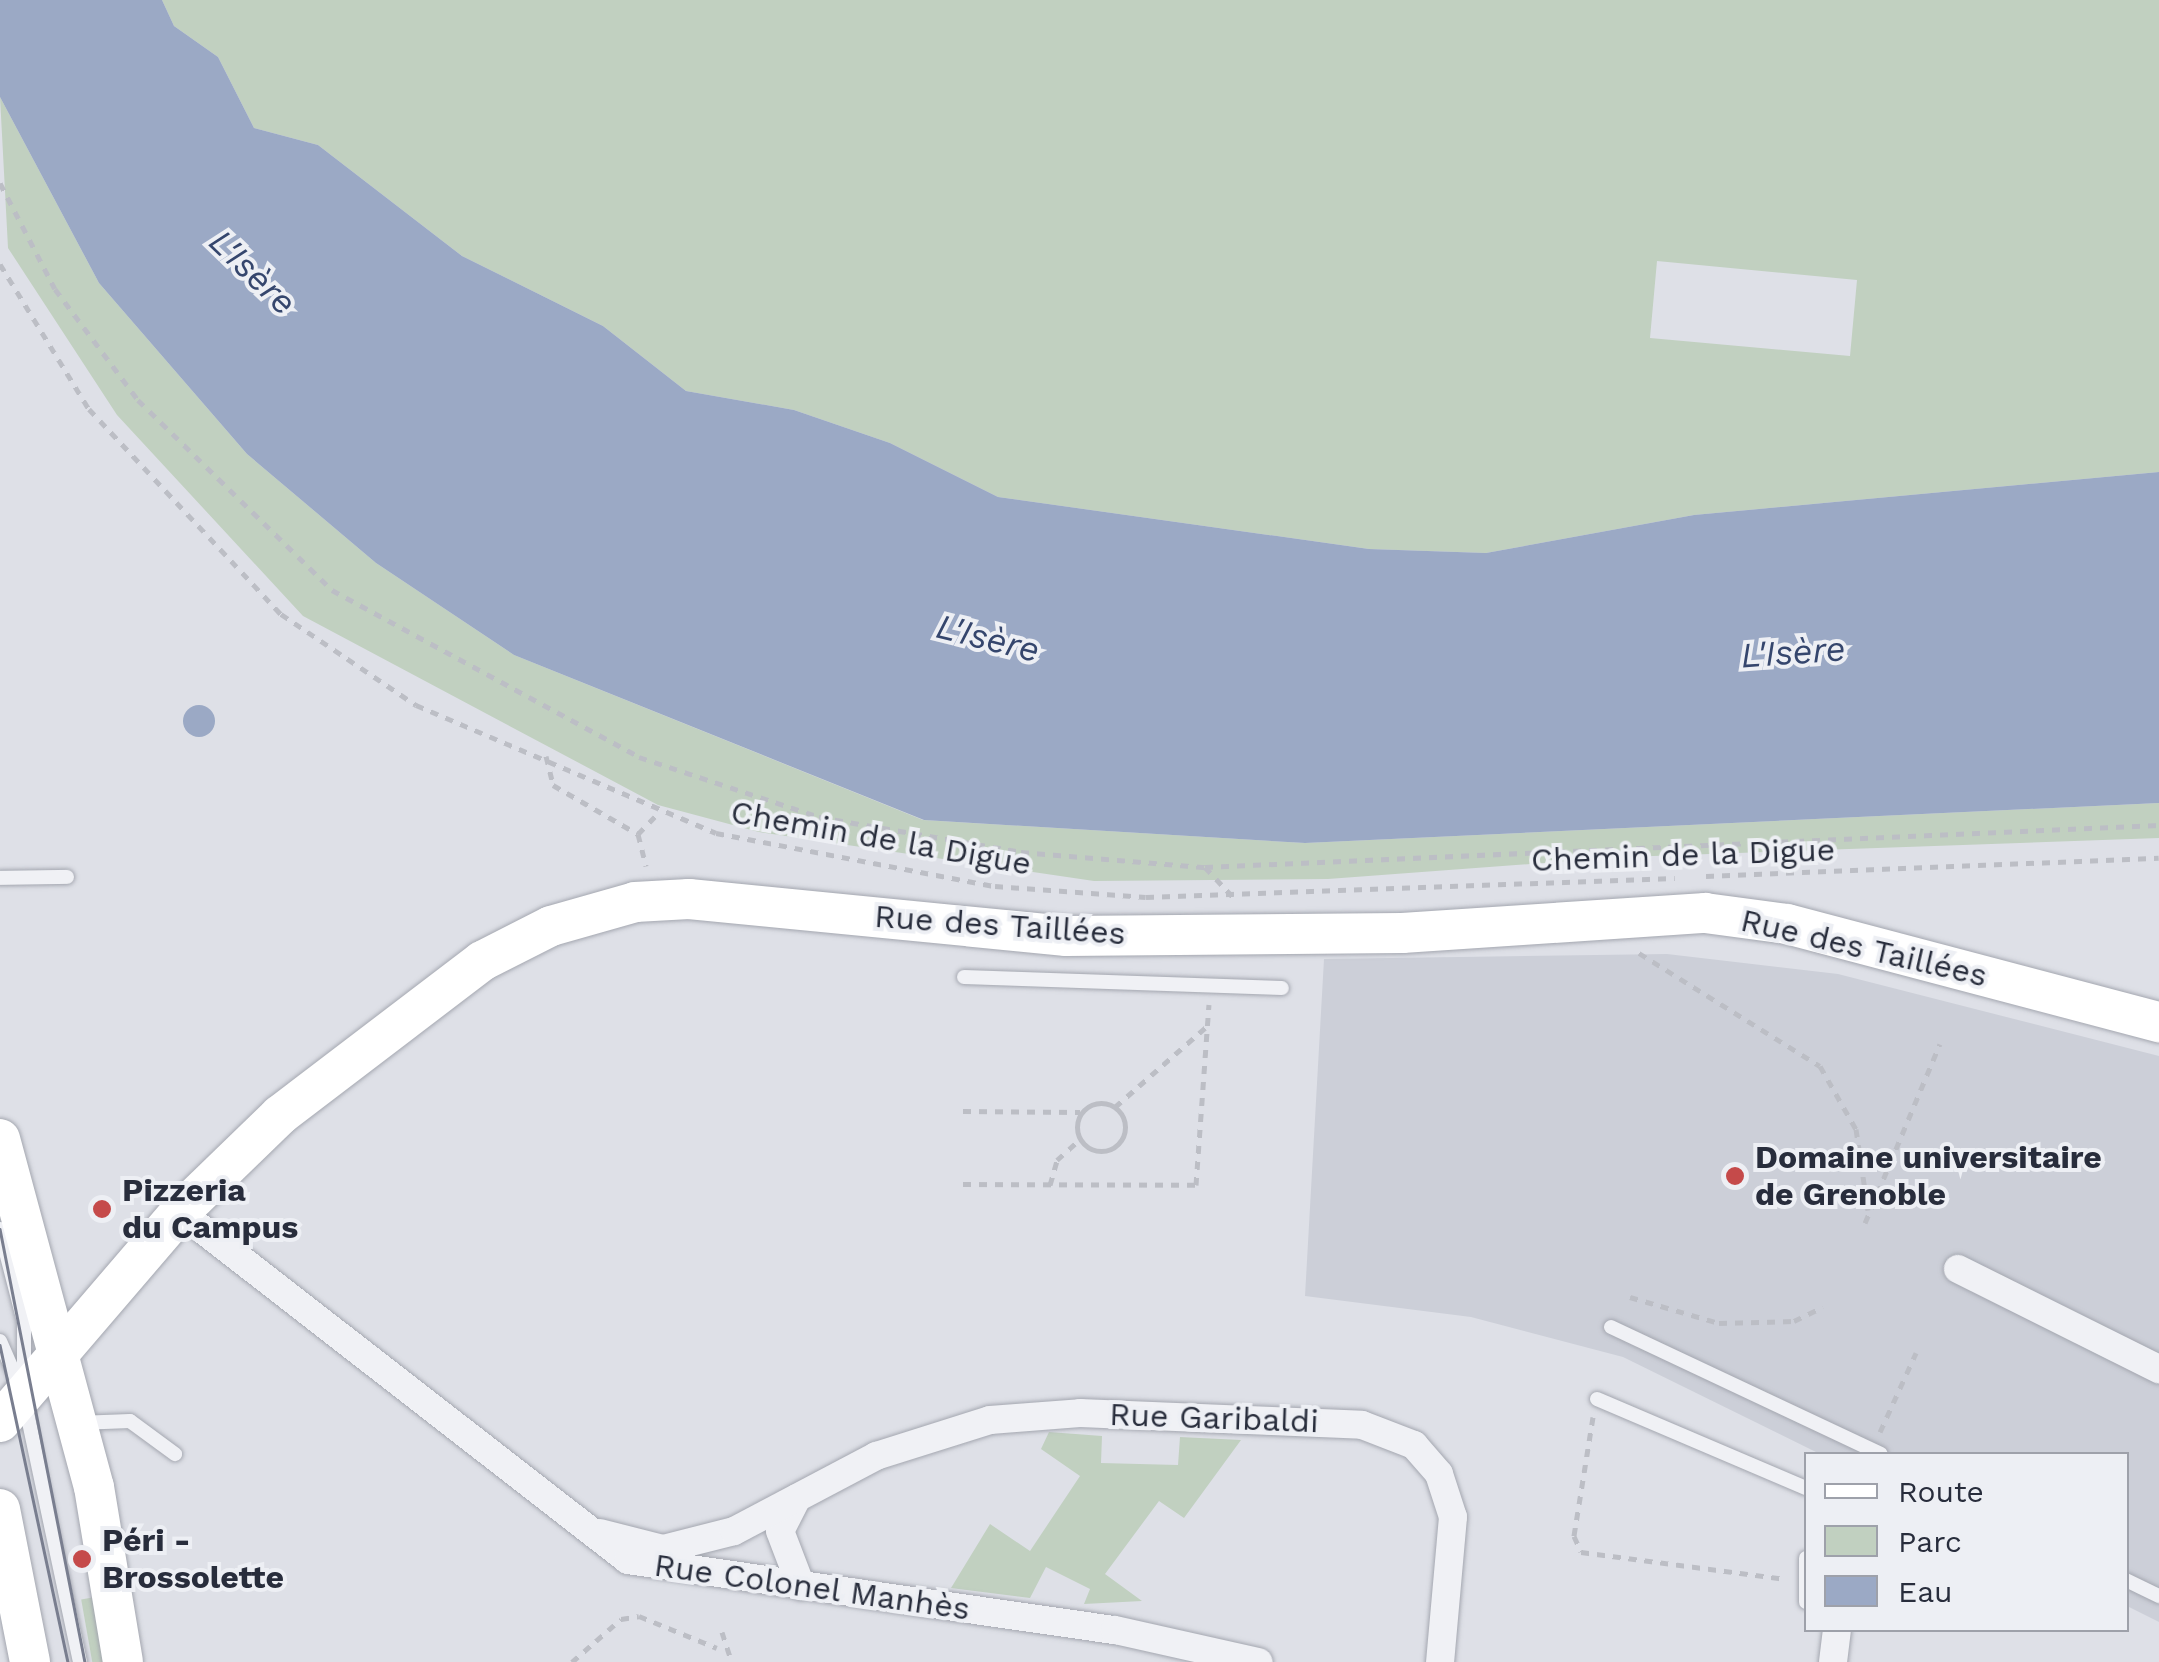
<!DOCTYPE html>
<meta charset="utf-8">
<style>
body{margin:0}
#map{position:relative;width:2159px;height:1662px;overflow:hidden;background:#dee0e7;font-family:"Work Sans",sans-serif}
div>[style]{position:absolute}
.built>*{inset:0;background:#cccfd8}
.green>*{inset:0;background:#c1d0c0;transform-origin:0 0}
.water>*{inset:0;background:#9ba9c5}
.round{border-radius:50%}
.path>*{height:5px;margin-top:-2.5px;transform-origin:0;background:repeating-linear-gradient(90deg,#bcbec5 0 8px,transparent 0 16px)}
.path>.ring{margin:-2.5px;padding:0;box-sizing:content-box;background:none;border:5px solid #bcbec5;border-radius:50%}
.roads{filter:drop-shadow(0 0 2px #a4a7b0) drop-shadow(0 0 2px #a4a7b0)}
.lane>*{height:14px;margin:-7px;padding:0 7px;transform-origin:7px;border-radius:7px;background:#f0f1f5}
.street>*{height:28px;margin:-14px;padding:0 14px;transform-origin:14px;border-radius:14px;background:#f0f1f5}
.secondary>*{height:40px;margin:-20px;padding:0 20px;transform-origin:20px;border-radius:20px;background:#fff}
.tram>*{height:2.5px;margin:-1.25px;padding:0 1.25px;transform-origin:1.25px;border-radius:1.25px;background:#797e8f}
.dots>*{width:28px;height:28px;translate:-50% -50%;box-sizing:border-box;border:5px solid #edeff4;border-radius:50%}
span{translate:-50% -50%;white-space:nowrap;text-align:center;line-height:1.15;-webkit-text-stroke:8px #edeff4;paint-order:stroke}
.street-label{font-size:32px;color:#282d3c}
.poi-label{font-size:32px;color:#282d3c;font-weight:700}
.left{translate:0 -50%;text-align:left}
.water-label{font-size:35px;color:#35466d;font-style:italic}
.legend{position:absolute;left:1804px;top:1452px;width:325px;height:180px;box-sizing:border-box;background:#edeff4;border:2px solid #9ea1aa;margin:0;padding:12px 18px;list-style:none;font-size:30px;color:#282d3c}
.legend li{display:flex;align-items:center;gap:20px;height:50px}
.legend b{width:50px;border:2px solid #9ea1aa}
</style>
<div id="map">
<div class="built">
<div style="clip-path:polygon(1667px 954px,1838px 974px,2159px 1056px,2159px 1622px,2127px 1606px,2126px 1454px,1820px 1454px,1623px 1357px,1471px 1317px,1305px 1296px,1324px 959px)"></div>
</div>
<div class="green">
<div style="clip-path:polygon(evenodd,162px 0,2159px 0,2159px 472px,1694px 515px,1486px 553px,1369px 549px,998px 497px,890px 443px,794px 410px,686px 391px,603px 326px,462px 256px,318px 145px,254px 128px,218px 57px,174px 26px,162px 0,1657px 261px,1857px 280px,1850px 356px,1650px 338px,1657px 261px)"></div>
<div style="clip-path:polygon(0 97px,99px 283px,247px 454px,376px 563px,514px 655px,923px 820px,1305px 843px,2159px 803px,2159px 838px,1625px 857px,1328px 879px,1094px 881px,759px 832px,658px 805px,303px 616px,117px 415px,8px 248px)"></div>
<div style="clip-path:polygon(1049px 1432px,1102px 1436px,1101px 1463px,1178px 1465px,1180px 1437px,1241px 1440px,1184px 1518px,1159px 1501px,1105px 1574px,1142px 1601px,1084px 1604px,1090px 1589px,1046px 1567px,1030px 1598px,951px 1588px,990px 1524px,1030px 1551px,1080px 1476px,1041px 1449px)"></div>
<div style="left:95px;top:1597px;width:66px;height:14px;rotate:80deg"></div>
</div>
<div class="water">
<div style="clip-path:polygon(0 0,162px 0,174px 26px,218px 57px,254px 128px,318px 145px,462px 256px,603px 326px,686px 391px,794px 410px,890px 443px,998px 497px,1369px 549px,1486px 553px,1694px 515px,2159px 472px,2159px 803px,1305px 843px,924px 820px,514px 655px,376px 563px,247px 454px,99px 283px,0 97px)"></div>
<div class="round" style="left:183px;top:705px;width:32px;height:32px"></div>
</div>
<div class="path">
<div style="left:0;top:183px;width:119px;rotate:62.6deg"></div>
<div style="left:55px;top:289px;width:139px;rotate:53.2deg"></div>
<div style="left:138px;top:400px;width:272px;rotate:44.4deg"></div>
<div style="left:332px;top:590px;width:349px;rotate:28.5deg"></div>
<div style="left:639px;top:757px;width:190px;rotate:18.4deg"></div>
<div style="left:819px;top:817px;width:205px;rotate:9.8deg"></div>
<div style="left:1021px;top:852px;width:185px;rotate:4.7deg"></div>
<div style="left:1205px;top:867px;width:955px;rotate:-2.52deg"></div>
<div style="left:0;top:264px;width:170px;rotate:58.5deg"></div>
<div style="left:89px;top:409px;width:281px;rotate:46.9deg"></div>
<div style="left:281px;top:614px;width:163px;rotate:34deg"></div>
<div style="left:416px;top:705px;width:326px;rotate:23.1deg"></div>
<div style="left:716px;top:833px;width:284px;rotate:10.8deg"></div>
<div style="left:995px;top:886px;width:151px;rotate:4.2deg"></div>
<div style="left:1146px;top:897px;width:529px;rotate:-2.06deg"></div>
<div style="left:546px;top:756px;width:30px;rotate:76deg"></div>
<div style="left:553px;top:785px;width:98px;rotate:30deg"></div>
<div style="left:638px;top:834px;width:33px;rotate:76deg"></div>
<div style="left:638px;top:834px;width:30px;rotate:-46deg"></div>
<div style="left:1205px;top:867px;width:41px;rotate:47deg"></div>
<div style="left:1706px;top:876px;width:453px;rotate:-2.3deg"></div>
<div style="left:1639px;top:953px;width:213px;rotate:32deg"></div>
<div style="left:1820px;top:1066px;width:73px;rotate:60.3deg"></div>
<div style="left:1856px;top:1129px;width:82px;rotate:81.6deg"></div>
<div class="ring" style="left:1077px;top:1103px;width:43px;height:43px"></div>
<div style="left:1115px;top:1107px;width:121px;rotate:-41.3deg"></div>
<div style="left:963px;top:1111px;width:117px;rotate:0.5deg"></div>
<div style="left:963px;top:1184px;width:233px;rotate:0.2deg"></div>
<div style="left:1196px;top:1185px;width:181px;rotate:-85.9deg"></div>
<div style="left:1050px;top:1185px;width:26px;rotate:-74deg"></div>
<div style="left:1057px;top:1160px;width:30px;rotate:-42deg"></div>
<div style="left:1865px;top:1223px;width:194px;rotate:-67.3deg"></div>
<div style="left:1630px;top:1297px;width:93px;rotate:16.3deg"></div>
<div style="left:1719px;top:1323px;width:75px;rotate:-1.5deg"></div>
<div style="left:1794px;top:1321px;width:32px;rotate:-26deg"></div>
<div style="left:1593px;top:1417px;width:121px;rotate:99.1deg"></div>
<div style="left:1574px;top:1536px;width:17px;rotate:66deg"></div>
<div style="left:1581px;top:1552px;width:206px;rotate:7.5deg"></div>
<div style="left:1880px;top:1432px;width:87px;rotate:-65.5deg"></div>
<div style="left:722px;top:1632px;width:32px;rotate:72deg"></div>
<div style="left:572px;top:1662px;width:65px;rotate:-41.3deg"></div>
<div style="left:621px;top:1619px;width:18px;rotate:-9deg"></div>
<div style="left:639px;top:1616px;width:84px;rotate:22.3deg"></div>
</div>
<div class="roads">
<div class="lane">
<div style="left:0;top:878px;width:67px;rotate:-0.9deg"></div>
<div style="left:964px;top:977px;width:318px;rotate:2deg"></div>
<div style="left:0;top:1229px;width:96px;rotate:75.5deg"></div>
<div style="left:24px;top:1322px;width:56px;rotate:90deg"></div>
<div style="left:1611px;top:1327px;width:298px;rotate:25.2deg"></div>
<div style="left:0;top:1341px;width:58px;rotate:66.5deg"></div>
<div style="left:23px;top:1394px;width:274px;rotate:78deg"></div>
<div style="left:1597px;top:1399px;width:227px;rotate:23.1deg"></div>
<div style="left:78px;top:1423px;width:52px;rotate:-2.2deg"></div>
<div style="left:130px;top:1421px;width:56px;rotate:36.3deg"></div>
<div style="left:1806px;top:1558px;width:44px;rotate:90deg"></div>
<div style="left:2126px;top:1580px;width:37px;rotate:26deg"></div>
</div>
<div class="street">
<div style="left:180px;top:1212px;width:567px;rotate:37.84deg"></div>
<div style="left:628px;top:1560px;width:492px;rotate:8.2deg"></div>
<div style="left:1115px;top:1630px;width:147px;rotate:12.6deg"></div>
<div style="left:1958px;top:1269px;width:225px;rotate:26.5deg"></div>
<div style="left:797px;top:1498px;width:37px;rotate:117deg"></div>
<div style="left:780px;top:1531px;width:59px;rotate:69.1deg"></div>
<div style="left:600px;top:1533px;width:65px;rotate:14.3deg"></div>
<div style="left:663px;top:1549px;width:73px;rotate:-14.2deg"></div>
<div style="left:734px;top:1531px;width:161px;rotate:-27.8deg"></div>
<div style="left:876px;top:1456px;width:120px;rotate:-17.5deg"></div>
<div style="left:990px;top:1420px;width:90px;rotate:-4.4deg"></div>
<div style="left:1080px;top:1413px;width:282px;rotate:2.4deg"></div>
<div style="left:1362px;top:1425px;width:56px;rotate:21deg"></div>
<div style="left:1414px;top:1445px;width:38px;rotate:49deg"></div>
<div style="left:1439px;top:1474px;width:45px;rotate:72deg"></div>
<div style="left:1453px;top:1517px;width:146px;rotate:95.1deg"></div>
<div style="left:1833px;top:1662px;width:32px;rotate:-83deg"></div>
</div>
<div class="secondary">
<div style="left:0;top:1139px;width:360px;rotate:74.9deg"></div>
<div style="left:94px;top:1487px;width:177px;rotate:80.6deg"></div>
<div style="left:0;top:1422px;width:277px;rotate:-49.4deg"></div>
<div style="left:180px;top:1212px;width:139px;rotate:-44.1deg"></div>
<div style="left:280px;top:1115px;width:254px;rotate:-37.3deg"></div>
<div style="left:482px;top:961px;width:77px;rotate:-26.9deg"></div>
<div style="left:551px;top:926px;width:87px;rotate:-15.9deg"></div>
<div style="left:635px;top:902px;width:54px;rotate:-3.2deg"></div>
<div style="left:689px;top:899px;width:379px;rotate:5.6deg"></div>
<div style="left:1066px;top:936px;width:336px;rotate:-0.5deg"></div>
<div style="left:1402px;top:933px;width:304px;rotate:-3.8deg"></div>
<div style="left:1705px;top:913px;width:83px;rotate:7.6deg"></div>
<div style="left:1787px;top:924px;width:385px;rotate:14.8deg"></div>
<div style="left:0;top:1509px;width:156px;rotate:78.9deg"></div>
</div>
</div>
<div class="tram">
<div style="left:0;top:1229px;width:441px;rotate:78.9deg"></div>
<div style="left:0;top:1345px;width:324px;rotate:77.9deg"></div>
</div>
<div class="dots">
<div style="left:1735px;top:1176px;background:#c54a4a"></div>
<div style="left:102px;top:1209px;background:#c54a4a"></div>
<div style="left:82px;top:1559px;background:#c54a4a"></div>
</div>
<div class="street-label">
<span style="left:881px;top:838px;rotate:10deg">Chemin de la Digue</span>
<span style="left:1683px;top:855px;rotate:-2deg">Chemin de la Digue</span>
<span style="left:1000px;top:925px;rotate:4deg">Rue des Taillées</span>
<span style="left:1864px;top:948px;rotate:13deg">Rue des Taillées</span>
<span style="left:1214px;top:1418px;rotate:2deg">Rue Garibaldi</span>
<span style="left:812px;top:1587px;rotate:8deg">Rue Colonel Manhès</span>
</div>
<div class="poi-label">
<span class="left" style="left:1755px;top:1176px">Domaine universitaire<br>de Grenoble</span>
<span class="left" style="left:122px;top:1209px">Pizzeria<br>du Campus</span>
<span class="left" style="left:102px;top:1559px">Péri -<br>Brossolette</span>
</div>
<div class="water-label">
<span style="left:253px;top:272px;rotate:44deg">L'Isère</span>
<span style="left:988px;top:638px;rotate:14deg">L'Isère</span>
<span style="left:1793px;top:652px;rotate:-4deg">L'Isère</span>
</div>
<ul class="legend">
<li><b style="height:12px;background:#fff"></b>Route</li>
<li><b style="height:28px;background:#c1d0c0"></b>Parc</li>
<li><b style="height:28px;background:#9ba9c5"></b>Eau</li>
</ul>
</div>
